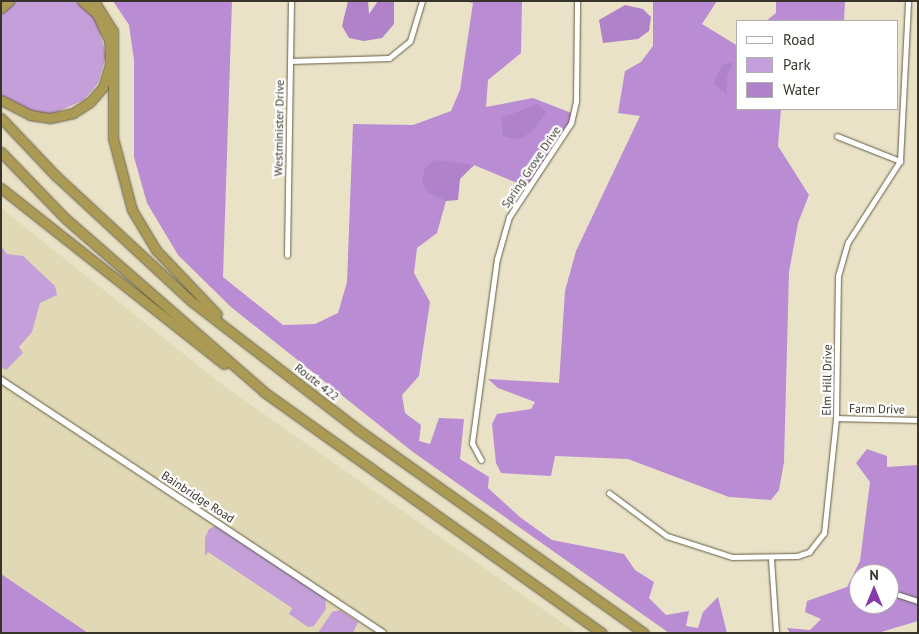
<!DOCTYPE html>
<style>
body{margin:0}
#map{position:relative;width:919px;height:634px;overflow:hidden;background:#e9e2c7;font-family:"PT Sans",sans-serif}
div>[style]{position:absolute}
.built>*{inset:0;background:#e1d9b5}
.green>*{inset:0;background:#c49fda}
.forest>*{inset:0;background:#b98cd3}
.water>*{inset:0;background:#af82c9}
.roads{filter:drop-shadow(0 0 1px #625c44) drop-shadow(0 0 1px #625c44)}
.minor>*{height:5px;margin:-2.5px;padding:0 2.5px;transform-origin:2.5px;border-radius:2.5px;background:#fff}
.tertiary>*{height:6px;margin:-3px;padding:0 3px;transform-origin:3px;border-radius:3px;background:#fff}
.motorway>*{height:9px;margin:-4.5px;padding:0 4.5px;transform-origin:4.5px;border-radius:4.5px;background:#ab9a53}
span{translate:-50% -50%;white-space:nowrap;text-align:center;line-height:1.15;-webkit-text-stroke:4.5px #fff;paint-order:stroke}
.street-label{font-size:12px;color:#37352a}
.frame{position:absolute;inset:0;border:2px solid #37352a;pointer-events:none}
.legend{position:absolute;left:736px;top:20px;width:162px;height:90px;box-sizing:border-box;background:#fff;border:1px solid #afaeaa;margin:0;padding:6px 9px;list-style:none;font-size:15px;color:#37352a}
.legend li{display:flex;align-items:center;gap:10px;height:25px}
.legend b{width:25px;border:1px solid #afaeaa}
.north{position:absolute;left:849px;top:564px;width:50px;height:50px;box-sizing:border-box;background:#fff;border:1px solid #afaeaa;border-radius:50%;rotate:0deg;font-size:14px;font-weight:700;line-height:20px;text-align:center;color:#37352a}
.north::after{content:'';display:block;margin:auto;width:18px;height:22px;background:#863aab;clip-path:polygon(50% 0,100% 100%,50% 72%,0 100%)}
</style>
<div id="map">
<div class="built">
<div style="clip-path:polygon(1px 208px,224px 386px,577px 633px,85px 633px,1px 574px)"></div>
</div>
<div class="green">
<div style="clip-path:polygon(14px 1px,78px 1px,96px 17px,106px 56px,98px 83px,84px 100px,52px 114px,29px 111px,1px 95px,1px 12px)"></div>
<div style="clip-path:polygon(1px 246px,7px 254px,23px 256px,55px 286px,57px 295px,40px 303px,32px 332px,19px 347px,23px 353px,6px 370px,1px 367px)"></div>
<div style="clip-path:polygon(219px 524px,325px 594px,326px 609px,314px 626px,308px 627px,289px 614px,292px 608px,208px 552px,205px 556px,205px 538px,209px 529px)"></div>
<div style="clip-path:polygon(340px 610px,358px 622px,353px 633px,318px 633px,332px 612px)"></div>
</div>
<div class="forest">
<div style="clip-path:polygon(113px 1px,232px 1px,223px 277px,283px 325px,315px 324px,338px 313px,347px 282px,353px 124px,413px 125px,451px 111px,460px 90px,473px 3px,464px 1px,522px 1px,521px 53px,488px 80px,486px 107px,533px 98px,574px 114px,529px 188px,474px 165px,437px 195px,446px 201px,437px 233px,417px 248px,414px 273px,430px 302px,419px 376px,402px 395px,405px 413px,421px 425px,419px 441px,430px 444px,439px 418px,464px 419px,460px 459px,489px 477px,488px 488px,521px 518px,552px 540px,624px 554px,635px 570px,654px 582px,649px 598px,666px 615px,689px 611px,686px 626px,698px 628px,703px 612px,718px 597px,727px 633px,669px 633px,413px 452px,231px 307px,178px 255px,147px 203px,134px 157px,134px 60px,129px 25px)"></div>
<div style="clip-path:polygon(653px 1px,717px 1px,702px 24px,738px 46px,738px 109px,781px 109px,778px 146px,809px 195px,798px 223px,789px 272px,784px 462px,779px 490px,771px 500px,729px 497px,628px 459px,555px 456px,551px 476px,501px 473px,496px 463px,492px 424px,497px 414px,531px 409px,535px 402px,498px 388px,488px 379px,559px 383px,565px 291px,576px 251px,640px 116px,618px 113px,625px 71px,641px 62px,653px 46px)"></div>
<div style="clip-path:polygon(776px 1px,845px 1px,844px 21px,766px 21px,776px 13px)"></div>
<div style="clip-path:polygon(evenodd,867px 449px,887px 456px,887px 467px,918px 465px,918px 621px,878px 633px,790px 633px,787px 628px,810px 630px,821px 619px,805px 612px,807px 601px,847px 587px,860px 561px,870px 482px,856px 463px,867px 449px,859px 574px,889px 574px,889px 604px,859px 604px,859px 574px)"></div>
<div style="clip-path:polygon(1px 574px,4px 576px,88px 633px,1px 633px)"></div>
</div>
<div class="water">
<div style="clip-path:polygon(348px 1px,368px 1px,369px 14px,378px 1px,394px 1px,394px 24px,382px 38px,364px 41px,349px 38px,342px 26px)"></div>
<div style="clip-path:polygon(625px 5px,643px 9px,651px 17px,649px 31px,638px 39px,603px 43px,599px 20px)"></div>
<div style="clip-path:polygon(733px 62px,727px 76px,727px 95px,713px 84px,722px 65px)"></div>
<div style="clip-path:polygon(538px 104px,546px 112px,535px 129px,519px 140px,503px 136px,501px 118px)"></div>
<div style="clip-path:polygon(435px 160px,474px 165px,460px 179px,458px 200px,446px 201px,427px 192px,422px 181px,425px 168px)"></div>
</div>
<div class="roads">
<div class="minor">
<div style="left:290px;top:61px;width:99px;rotate:-1.7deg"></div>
<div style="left:389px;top:58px;width:27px;rotate:-39deg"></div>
<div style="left:410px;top:41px;width:42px;rotate:-73.3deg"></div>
<div style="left:837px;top:136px;width:68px;rotate:21.6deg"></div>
<div style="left:287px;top:255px;width:254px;rotate:-89.1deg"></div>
<div style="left:836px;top:418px;width:82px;rotate:1.4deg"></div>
<div style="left:481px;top:460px;width:19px;rotate:-118deg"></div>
<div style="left:472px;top:443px;width:186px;rotate:-82.3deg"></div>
<div style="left:497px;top:259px;width:44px;rotate:-74.1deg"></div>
<div style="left:509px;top:217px;width:113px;rotate:-56.6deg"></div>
<div style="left:571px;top:123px;width:23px;rotate:-77deg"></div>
<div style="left:576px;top:101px;width:100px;rotate:-89.4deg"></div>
<div style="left:609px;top:493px;width:72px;rotate:36.6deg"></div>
<div style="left:667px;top:536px;width:68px;rotate:17.9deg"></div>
<div style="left:732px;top:557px;width:65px;rotate:-0.9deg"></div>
<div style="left:797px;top:556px;width:13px;rotate:-18deg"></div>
<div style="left:809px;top:552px;width:24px;rotate:-52deg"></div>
<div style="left:824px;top:533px;width:116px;rotate:-84deg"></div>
<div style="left:836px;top:418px;width:142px;rotate:-89.2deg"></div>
<div style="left:838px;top:276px;width:35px;rotate:-74deg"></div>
<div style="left:848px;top:242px;width:96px;rotate:-57.3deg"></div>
<div style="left:900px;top:161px;width:160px;rotate:-87.1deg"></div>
<div style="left:771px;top:559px;width:74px;rotate:86.1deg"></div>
<div style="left:899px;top:595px;width:20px;rotate:18deg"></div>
</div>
<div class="tertiary">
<div style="left:1px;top:380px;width:458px;rotate:33.5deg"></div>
</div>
<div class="motorway">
<div style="left:94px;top:1px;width:36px;rotate:58deg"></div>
<div style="left:113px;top:31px;width:107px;rotate:90deg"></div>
<div style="left:113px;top:138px;width:74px;rotate:75.2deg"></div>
<div style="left:132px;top:210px;width:47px;rotate:59deg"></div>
<div style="left:156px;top:250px;width:88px;rotate:46.4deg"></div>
<div style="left:1px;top:8px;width:11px;rotate:-41deg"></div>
<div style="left:1px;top:100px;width:33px;rotate:27deg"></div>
<div style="left:30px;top:115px;width:20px;rotate:9deg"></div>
<div style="left:50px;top:118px;width:24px;rotate:-12deg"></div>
<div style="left:73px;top:113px;width:20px;rotate:-33deg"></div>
<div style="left:90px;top:102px;width:20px;rotate:-49deg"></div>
<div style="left:103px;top:87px;width:24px;rotate:-73deg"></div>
<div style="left:110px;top:64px;width:24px;rotate:-92deg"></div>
<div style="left:109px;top:40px;width:29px;rotate:-115deg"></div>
<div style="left:97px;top:14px;width:20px;rotate:-139deg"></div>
<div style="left:1px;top:118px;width:79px;rotate:46.5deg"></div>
<div style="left:55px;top:175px;width:185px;rotate:42.8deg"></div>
<div style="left:191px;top:301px;width:210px;rotate:37.6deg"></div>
<div style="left:357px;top:429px;width:352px;rotate:35.4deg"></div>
<div style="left:1px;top:152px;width:93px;rotate:45.9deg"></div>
<div style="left:66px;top:219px;width:263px;rotate:41.1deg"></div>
<div style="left:264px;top:392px;width:415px;rotate:35.5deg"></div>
<div style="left:1px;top:188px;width:284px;rotate:38.3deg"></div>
</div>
</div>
<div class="street-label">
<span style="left:279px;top:128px;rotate:-89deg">Westminister Drive</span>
<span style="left:531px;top:167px;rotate:-56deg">Spring Grove Drive</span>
<span style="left:827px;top:380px;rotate:-89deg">Elm Hill Drive</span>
<span style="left:317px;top:382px;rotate:38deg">Route 422</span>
<span style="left:877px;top:409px;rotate:1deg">Farm Drive</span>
<span style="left:198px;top:497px;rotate:33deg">Bainbridge Road</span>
</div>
<div class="frame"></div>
<ul class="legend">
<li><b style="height:6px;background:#fff"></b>Road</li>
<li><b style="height:14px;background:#c49fda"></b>Park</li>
<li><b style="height:14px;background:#af82c9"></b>Water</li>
</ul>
<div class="north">N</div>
</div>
